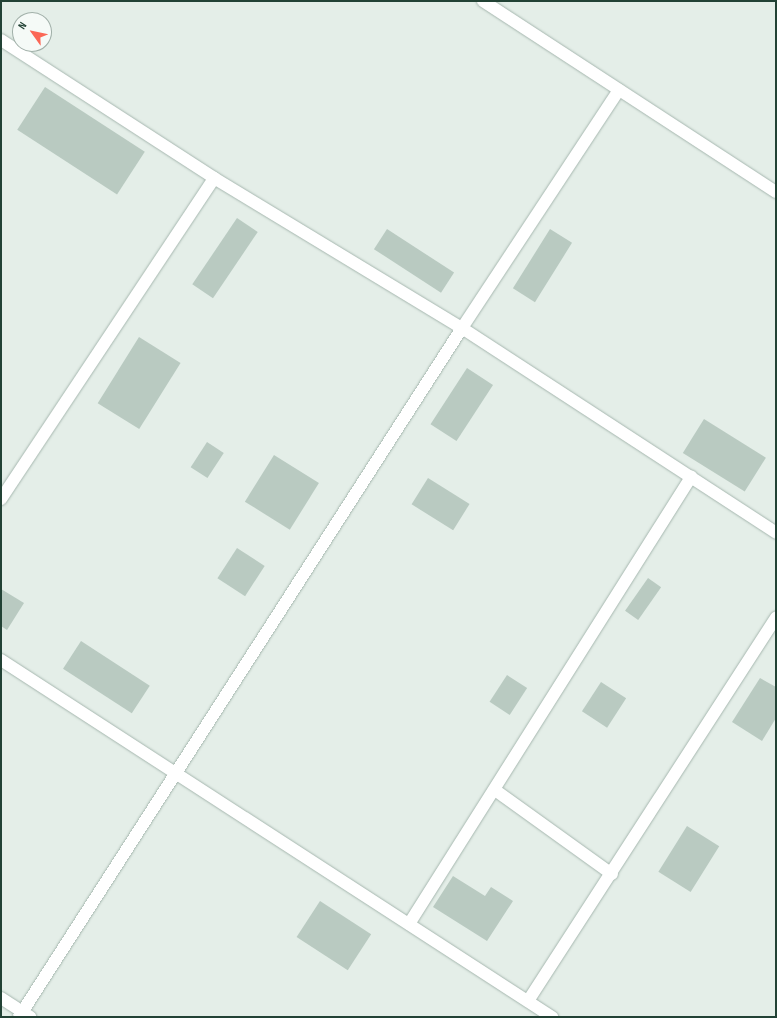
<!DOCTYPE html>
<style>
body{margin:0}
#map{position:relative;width:777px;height:1018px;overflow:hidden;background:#e4eee8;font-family:"Sofia Sans Condensed",sans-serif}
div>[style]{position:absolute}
.building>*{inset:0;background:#b9cac1;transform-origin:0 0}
.roads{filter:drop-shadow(0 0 1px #a6b7af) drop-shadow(0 0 1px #a6b7af)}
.street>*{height:12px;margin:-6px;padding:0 6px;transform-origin:6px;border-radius:6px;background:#fff}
span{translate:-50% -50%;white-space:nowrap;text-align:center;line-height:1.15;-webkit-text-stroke:3.5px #f5faf7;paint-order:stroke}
.frame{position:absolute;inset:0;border:2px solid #224235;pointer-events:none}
.north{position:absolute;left:12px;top:12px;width:40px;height:40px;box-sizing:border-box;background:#f5faf7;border:1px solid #a1b0a9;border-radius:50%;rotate:303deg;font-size:11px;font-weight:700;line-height:16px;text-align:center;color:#224235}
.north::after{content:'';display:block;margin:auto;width:14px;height:18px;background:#fb6756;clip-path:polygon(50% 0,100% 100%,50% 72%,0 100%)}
</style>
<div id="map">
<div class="building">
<div style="left:45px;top:87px;width:119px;height:51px;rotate:33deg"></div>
<div style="left:237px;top:218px;width:25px;height:80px;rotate:34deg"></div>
<div style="left:387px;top:229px;width:80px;height:24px;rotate:33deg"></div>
<div style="left:550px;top:229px;width:26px;height:70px;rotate:32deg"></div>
<div style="left:139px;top:337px;width:49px;height:78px;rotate:32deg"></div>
<div style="left:467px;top:368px;width:31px;height:67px;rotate:33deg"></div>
<div style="left:704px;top:419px;width:73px;height:40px;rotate:32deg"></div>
<div style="left:207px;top:442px;width:20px;height:30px;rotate:33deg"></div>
<div style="left:274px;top:455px;width:53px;height:55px;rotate:32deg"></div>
<div style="left:428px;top:478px;width:49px;height:31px;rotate:32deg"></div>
<div style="left:237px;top:548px;width:33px;height:36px;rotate:33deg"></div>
<div style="left:648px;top:578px;width:16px;height:40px;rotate:35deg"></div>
<div style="clip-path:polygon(1px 589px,24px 603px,7px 630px,1px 626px)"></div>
<div style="left:81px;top:641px;width:82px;height:33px;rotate:33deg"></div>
<div style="left:507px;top:675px;width:24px;height:32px;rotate:33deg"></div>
<div style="clip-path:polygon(760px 678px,776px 687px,776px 718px,762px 741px,732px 722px)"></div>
<div style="left:601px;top:682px;width:30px;height:35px;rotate:33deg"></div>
<div style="left:687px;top:826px;width:38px;height:54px;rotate:32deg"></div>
<div style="clip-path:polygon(453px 876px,485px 896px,491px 887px,513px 901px,487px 941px,433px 907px)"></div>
<div style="left:320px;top:901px;width:61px;height:43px;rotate:33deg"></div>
</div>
<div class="roads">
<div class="street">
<div style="left:483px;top:1px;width:350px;rotate:33.1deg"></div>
<div style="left:1px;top:40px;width:254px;rotate:32.9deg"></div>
<div style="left:214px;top:178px;width:290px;rotate:31.2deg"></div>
<div style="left:462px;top:328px;width:375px;rotate:33.1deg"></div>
<div style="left:1px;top:499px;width:385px;rotate:-56.4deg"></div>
<div style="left:1px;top:660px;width:657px;rotate:32.94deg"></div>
<div style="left:495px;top:790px;width:144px;rotate:35.7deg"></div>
<div style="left:409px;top:924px;width:529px;rotate:-57.75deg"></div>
<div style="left:1px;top:998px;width:35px;rotate:33deg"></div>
<div style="left:528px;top:1001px;width:457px;rotate:-57.1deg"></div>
<div style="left:19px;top:1017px;width:819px;rotate:-57.26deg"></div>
<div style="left:462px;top:328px;width:285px;rotate:-56.6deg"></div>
</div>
</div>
<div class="frame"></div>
<div class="north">N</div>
</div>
